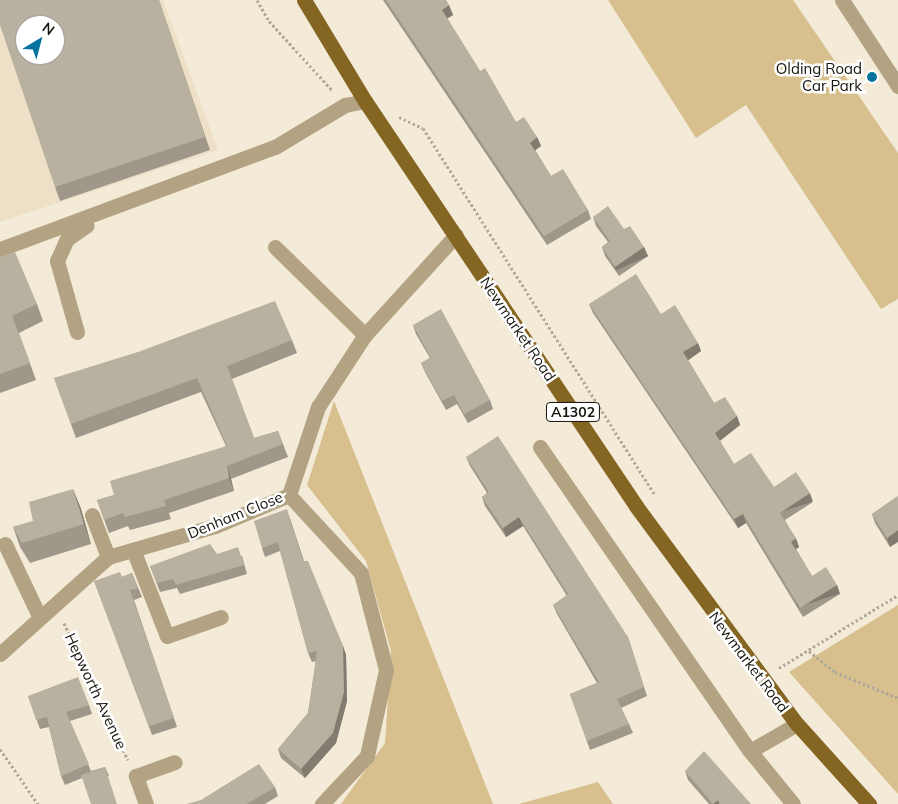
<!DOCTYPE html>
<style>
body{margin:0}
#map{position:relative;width:898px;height:804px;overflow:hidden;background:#f3ead8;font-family:Mulish,sans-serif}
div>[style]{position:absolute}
.built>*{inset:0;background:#ede0c7}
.green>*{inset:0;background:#d8bf8e}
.path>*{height:3px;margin-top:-1.5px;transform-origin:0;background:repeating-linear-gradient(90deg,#b0a99b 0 2.5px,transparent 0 5px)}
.minor>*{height:15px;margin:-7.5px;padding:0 7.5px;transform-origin:7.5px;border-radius:7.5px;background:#b3a382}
.major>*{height:15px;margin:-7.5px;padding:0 7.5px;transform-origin:7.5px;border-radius:7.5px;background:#846522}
.wall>*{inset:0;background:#9f988a}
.shaded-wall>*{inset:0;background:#827c70;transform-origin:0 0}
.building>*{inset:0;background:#b9b1a0}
.dots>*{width:14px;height:14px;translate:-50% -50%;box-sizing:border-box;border:2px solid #fff;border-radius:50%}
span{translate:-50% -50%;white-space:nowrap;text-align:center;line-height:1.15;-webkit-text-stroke:5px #fff;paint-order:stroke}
.shield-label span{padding:1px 4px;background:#fff;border:1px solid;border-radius:4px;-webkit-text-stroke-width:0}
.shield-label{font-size:14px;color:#17140e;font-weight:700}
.poi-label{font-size:15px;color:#17140e}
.right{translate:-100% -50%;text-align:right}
.street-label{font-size:15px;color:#17140e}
.north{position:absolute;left:15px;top:15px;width:50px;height:50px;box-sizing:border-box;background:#fff;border:1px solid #a2a19f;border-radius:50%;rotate:37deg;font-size:14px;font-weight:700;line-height:20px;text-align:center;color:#17140e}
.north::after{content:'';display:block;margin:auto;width:18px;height:22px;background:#04739e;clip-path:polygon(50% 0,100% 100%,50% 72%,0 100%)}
</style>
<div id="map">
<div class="built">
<div style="clip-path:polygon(evenodd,0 0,163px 0,218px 150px,0 222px,0 0,25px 25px,55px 25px,55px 55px,25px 55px,25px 25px)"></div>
</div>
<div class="green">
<div style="clip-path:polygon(608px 0,793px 0,898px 153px,898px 299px,881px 309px,746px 105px,696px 138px)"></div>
<div style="clip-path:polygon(334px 401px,493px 804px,341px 804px,385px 743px,391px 651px,366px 561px,307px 485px)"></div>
<div style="clip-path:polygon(898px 605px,898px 794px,789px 672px)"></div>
<div style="clip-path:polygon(598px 782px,613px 804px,519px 804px)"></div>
</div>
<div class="path">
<div style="left:257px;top:0;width:24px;rotate:60deg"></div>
<div style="left:269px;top:21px;width:95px;rotate:47.6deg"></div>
<div style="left:399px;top:117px;width:26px;rotate:25deg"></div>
<div style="left:423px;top:128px;width:433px;rotate:57.7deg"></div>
<div style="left:64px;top:623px;width:151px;rotate:65deg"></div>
<div style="left:809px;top:651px;width:33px;rotate:39deg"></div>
<div style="left:835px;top:672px;width:68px;rotate:22.4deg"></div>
<div style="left:779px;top:668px;width:140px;rotate:-31.5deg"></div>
<div style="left:0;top:749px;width:67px;rotate:55.4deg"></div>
</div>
<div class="minor">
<div style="left:842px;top:0;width:103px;rotate:56.9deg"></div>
<div style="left:275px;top:247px;width:126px;rotate:44.4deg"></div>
<div style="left:0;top:249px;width:293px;rotate:-20.4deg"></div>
<div style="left:275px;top:147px;width:82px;rotate:-31deg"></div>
<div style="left:345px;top:105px;width:20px;rotate:-11deg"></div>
<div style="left:77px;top:332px;width:74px;rotate:-105.7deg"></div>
<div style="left:57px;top:261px;width:24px;rotate:-66deg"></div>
<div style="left:67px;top:239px;width:24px;rotate:-35deg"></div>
<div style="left:540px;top:447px;width:369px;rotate:55.4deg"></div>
<div style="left:750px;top:751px;width:68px;rotate:50.9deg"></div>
<div style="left:289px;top:495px;width:106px;rotate:47.3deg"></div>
<div style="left:361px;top:573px;width:100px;rotate:75.5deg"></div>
<div style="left:386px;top:670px;width:88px;rotate:102.5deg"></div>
<div style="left:367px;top:756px;width:66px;rotate:133.2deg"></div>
<div style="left:92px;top:515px;width:45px;rotate:69.1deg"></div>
<div style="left:5px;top:544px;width:80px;rotate:64.7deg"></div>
<div style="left:134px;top:552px;width:90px;rotate:68.6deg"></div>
<div style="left:167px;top:636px;width:57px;rotate:-19.4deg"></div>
<div style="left:0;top:654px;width:145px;rotate:-41.9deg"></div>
<div style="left:108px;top:557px;width:111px;rotate:-16.2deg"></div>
<div style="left:215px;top:526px;width:80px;rotate:-22.7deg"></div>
<div style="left:289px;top:495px;width:93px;rotate:-71.8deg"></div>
<div style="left:318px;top:407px;width:86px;rotate:-56.9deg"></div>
<div style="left:365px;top:335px;width:135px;rotate:-47.7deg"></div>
<div style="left:750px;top:751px;width:54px;rotate:-29.9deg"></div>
<div style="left:146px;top:804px;width:30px;rotate:-110deg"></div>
<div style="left:136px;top:776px;width:41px;rotate:-19.7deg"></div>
</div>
<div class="major">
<div style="left:304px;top:0;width:118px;rotate:58.9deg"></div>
<div style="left:365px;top:101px;width:487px;rotate:56.2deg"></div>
<div style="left:636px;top:506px;width:271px;rotate:53.6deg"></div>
<div style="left:797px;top:724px;width:108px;rotate:48deg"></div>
</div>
<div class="wall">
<div style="clip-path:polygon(159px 0,210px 150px,60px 201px,55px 187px)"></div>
<div style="clip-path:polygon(383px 0,446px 0,453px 15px,447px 18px,480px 71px,516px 122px,537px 137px,541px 146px,535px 150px,551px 176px,588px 210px,591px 219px,547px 245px)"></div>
<div style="clip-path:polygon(593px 217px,624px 229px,644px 247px,648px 256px,619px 276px,605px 256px,602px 247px,608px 242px,596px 226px)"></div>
<div style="clip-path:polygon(0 257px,37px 304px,43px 321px,19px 333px,36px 380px,0 393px)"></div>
<div style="clip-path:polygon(589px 304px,661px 314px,698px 343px,701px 351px,688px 360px,714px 403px,737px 416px,740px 425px,720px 441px,734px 464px,774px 487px,813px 502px,785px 520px,799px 547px,796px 549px,812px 576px,837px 585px,840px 594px,803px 617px,746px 523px,738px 528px,593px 313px)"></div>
<div style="clip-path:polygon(413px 325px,490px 400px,493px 409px,468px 423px,457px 404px,446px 410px,425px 372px,421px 363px,430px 358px,416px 334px)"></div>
<div style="clip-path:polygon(292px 340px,297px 353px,232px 379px,254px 438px,278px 431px,288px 457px,231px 479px,234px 491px,169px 513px,171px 519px,130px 530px,128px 526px,109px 533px,97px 500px,114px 495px,226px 446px,201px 392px,76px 438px,54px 378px)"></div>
<div style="clip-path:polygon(466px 457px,628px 637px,647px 696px,621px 708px,629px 724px,633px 733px,590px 750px,570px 694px,597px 683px,557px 614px,553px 605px,567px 596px,523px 526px,506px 537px,485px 506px,482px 497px,487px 493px,470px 466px)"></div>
<div style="clip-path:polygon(73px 489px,81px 509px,91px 544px,30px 563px,20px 547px,13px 527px,33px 521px)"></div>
<div style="clip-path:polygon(898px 496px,890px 547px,875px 523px,872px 514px)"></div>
<div style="clip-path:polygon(290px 518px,304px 561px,343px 646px,346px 655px,347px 701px,336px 743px,305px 778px,281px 758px,278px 749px,308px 713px,316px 661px,312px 662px,308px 653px,280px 551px,265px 557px,262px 548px)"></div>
<div style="clip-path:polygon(217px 554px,242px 556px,247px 574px,180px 594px,177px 588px,160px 592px,150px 566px)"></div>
<div style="clip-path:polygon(132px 573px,142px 597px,134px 600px,177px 727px,152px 735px,94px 581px,122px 577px)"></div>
<div style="clip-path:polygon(28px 696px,89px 705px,92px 714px,70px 721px,91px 771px,105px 767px,109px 776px,82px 778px,65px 785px,61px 776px,49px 727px,40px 729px)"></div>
<div style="clip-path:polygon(685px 771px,751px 804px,709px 804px,688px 780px)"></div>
<div style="clip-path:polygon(275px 787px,278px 796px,265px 804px,187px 804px)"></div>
</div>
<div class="shaded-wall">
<div style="clip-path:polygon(449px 5px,453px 15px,445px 20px,442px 10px)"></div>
<div style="clip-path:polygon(537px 137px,541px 146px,533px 152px,530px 143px)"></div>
<div style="left:644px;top:247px;width:10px;height:35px;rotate:66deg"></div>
<div style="clip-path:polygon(698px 343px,701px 351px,687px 361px,683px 352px)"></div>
<div style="clip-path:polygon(737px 416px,740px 425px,718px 442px,715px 433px)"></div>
<div style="clip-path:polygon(227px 466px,231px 479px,234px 491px,229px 478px)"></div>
<div style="clip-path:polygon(73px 489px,81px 509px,91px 544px,84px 524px)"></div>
<div style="left:810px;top:493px;width:9px;height:36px;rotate:72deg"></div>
<div style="clip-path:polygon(743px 514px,746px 523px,738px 528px,734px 519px)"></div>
<div style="clip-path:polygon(519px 517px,523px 526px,506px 537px,503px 528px)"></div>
<div style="clip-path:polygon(898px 530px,898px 542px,890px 547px,887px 538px)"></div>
<div style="clip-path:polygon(796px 538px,799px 547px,794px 550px,791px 542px)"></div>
<div style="left:837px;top:585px;width:9px;height:44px;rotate:72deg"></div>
<div style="clip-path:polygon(343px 646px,346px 655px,347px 701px,336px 743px,305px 778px,301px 769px)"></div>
<div style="clip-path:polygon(718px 800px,719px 804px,713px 804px)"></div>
</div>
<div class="building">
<div style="clip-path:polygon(evenodd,0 0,159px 0,205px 137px,55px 187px,0 25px,0 0,25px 25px,55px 25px,55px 55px,25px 55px,25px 25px)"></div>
<div style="clip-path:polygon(386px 0,446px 0,449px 5px,442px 10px,480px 71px,485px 68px,516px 122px,524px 117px,537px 137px,530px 143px,551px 176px,563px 169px,588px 210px,544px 236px)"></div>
<div style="clip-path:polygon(608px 206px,624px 229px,630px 226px,644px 247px,615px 267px,602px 247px,610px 241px,593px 217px)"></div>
<div style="clip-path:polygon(15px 252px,37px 304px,12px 316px,30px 363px,0 374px,0 257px)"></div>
<div style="clip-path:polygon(636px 274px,661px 314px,675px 305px,698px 343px,683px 352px,714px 403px,725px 397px,737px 416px,715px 433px,734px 464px,751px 453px,774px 487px,796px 472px,810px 493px,780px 513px,796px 538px,791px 542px,812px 576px,826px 567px,837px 585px,800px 608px,743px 514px,734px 519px,589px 304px)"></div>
<div style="clip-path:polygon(275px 301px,292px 340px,227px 366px,254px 438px,278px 431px,283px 444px,227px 466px,229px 478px,164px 500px,166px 506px,125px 517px,123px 513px,104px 520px,97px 500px,114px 495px,110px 481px,227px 446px,197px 378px,71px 424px,54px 378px,138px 352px)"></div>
<div style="clip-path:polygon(441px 309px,490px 400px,464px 414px,454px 395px,442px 401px,421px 363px,431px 358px,413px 325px)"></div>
<div style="clip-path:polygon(498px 436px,628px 637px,644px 687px,617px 699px,629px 724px,587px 741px,570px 694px,599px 682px,553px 605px,568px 594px,519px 517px,503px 528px,482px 497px,489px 492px,466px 457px)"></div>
<div style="clip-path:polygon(73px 489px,84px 524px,22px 543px,13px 527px,33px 521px,29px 502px)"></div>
<div style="clip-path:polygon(898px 496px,898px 530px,887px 538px,872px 514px)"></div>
<div style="clip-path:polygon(287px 509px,303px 561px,308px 561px,343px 646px,344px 692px,333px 733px,301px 769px,278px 749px,308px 713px,317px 651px,308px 653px,278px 542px,262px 548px,254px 521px)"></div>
<div style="clip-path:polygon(210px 544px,217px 554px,238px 547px,244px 565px,176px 585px,173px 579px,157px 583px,150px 566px)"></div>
<div style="clip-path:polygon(120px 572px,122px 577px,132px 573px,138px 588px,130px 590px,174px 718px,149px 726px,94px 581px)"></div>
<div style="clip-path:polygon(78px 677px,89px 705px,66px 712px,89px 764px,61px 776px,47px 717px,36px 720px,28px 696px)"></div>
<div style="clip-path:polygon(704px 751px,751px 804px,720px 804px,718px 800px,713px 804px,685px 771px)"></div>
<div style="clip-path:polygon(259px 764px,275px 787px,247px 804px,187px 804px,201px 800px)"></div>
<div style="clip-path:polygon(105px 767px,117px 804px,91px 804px,81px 775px)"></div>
</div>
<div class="dots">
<div style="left:872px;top:77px;background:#04739e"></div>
</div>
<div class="shield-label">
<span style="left:573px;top:412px">A1302</span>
</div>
<div class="poi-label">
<span class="right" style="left:862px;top:77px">Olding Road<br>Car Park</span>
</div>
<div class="street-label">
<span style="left:518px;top:329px;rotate:56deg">Newmarket Road</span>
<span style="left:235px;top:515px;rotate:-22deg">Denham Close</span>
<span style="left:749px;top:662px;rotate:53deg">Newmarket Road</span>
<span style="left:96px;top:691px;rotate:65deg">Hepworth Avenue</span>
</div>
<div class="north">N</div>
</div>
